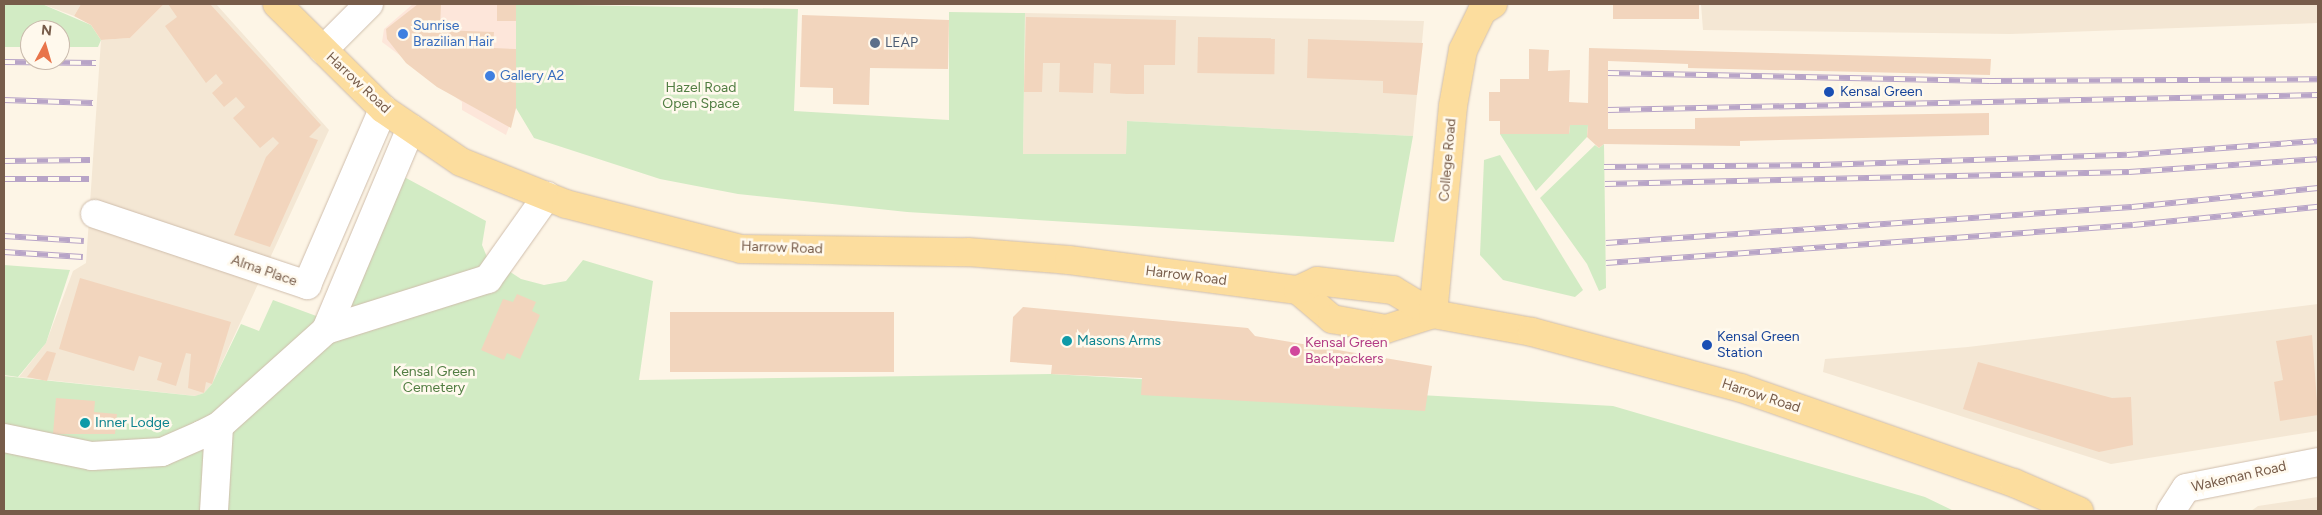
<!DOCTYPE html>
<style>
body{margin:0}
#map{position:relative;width:2322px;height:515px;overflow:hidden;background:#fdf5e6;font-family:Figtree,sans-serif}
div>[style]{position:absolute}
.residential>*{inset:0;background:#f4e7d4}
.commercial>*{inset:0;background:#fde6da}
.green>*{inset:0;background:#d2ebc4}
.building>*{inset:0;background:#f2d5bd;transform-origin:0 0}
.roads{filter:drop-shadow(0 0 1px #cfbdac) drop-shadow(0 0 1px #cfbdac)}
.minor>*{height:28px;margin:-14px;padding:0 14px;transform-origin:14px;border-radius:14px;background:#fff}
.major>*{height:28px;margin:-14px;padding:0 14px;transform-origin:14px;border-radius:14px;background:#fcdd9e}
.rail>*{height:5.5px;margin-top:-2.75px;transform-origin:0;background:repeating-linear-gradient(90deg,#fff9ed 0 11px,#b8a4c7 0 22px);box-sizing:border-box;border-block:1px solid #b8a4c7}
.dots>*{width:14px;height:14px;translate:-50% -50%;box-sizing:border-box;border:2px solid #fff9ed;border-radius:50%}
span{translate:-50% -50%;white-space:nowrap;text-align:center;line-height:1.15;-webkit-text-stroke:5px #fff9ed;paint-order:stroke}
.shop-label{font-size:14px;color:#366cbe}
.left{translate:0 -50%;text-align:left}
.service-label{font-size:14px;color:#4e5e75}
.street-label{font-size:14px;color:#775c4a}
.park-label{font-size:14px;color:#517d42}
.transit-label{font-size:14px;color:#164399}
.culture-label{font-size:14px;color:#0d838f}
.hotel-label{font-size:14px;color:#b23c85}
.frame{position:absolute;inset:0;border:5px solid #775c4a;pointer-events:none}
.north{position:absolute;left:20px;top:20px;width:50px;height:50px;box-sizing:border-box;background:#fff9ed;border:1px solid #c9baac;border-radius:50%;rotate:6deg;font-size:14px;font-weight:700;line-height:20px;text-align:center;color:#775c4a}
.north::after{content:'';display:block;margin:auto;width:18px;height:22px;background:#e8744a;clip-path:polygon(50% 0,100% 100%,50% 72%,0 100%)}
</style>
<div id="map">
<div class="residential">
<div style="clip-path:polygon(42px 4px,81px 4px,74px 16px)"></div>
<div style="clip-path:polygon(164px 4px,216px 4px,329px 130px,212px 384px,204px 393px,196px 396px,19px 377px,46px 343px,73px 271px,86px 263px,101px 40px,130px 38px)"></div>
<div style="clip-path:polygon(1701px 4px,2318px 4px,2318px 23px,2010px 34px,1703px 30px)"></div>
<div style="clip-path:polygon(1025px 13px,1424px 21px,1413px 136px,1127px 121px,1126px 154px,1023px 154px)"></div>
<div style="clip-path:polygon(2318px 304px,2318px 431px,2111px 464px,1823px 372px,1825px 359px,1968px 347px)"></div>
<div style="clip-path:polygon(2318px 497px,2318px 511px,2251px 511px,2258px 506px)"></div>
</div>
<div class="commercial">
<div style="clip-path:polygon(413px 4px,516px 4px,516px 108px,506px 135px,462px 110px,462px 102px,382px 42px,384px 29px)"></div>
</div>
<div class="green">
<div style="clip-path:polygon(4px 4px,42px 4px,91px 25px,101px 40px,98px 47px,60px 47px,60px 30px,30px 30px,30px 47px,4px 47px)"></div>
<div style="clip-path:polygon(516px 4px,798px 9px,794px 111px,949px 120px,949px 12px,1025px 13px,1023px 154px,1126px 154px,1127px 121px,1413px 136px,1394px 242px,907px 212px,738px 194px,660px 179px,534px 138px,516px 108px)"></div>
<div style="clip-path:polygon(1570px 125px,1588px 125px,1587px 137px,1536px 191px,1500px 134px,1569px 134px)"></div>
<div style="clip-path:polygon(1604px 144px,1606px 288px,1599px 291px,1587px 264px,1540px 198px,1595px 145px,1599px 148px)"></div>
<div style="clip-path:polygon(1500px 155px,1583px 290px,1575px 297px,1503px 280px,1480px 255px,1484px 160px)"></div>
<div style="clip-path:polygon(393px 171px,486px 221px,482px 245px,487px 257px,521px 279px,544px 285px,566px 281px,583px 260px,653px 281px,639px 380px,1051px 374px,1613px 406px,1925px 497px,1954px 511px,4px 511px,4px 376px,195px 396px,204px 393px,212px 384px,241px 324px,259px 331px,273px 300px,319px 317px)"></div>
<div style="clip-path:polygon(4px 265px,70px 270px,46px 343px,18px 377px,4px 375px)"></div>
</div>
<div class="building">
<div style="clip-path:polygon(81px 4px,164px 4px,130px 38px,101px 40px,91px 25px,74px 16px)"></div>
<div style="clip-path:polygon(168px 4px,210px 4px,321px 125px,309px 137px,318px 140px,270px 247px,234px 235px,266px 157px,279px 143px,273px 137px,260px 148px,233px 118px,245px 107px,236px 97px,224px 107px,212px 93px,223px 83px,216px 74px,206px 83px,165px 26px,177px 17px)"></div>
<div style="clip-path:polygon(418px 4px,441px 4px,440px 30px,494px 32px,493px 48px,516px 49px,516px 108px,511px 128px,437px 87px,406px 63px,387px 39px,386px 29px)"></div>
<div style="left:497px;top:4px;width:19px;height:17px"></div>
<div style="left:1613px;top:4px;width:86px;height:15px"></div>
<div style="clip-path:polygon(802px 15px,949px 20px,948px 69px,870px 68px,869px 105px,833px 104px,833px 88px,800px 87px)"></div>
<div style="clip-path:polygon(1026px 17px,1176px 20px,1175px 65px,1144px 65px,1144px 94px,1127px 94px,1110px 93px,1111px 64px,1094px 63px,1093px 93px,1059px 92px,1060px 63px,1043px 63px,1042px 92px,1024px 92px)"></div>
<div style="left:1198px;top:37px;width:77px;height:36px;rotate:1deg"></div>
<div style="clip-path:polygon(1308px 39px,1423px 43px,1417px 95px,1383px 93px,1383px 81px,1307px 78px)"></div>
<div style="clip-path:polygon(1589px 48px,1991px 59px,1990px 75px,1688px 68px,1688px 64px,1608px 61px,1608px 129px,1695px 129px,1695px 118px,1989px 113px,1989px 135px,1740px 141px,1740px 146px,1604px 144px,1599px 148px,1587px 137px,1588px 125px,1570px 125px,1569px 134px,1500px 134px,1500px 121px,1489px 121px,1489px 92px,1500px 92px,1500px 79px,1529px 79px,1529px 49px,1549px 50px,1548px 71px,1570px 70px,1569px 102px,1588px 103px)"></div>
<div style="clip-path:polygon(80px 278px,231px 322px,212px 384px,206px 382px,204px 393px,188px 388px,191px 354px,186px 353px,176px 386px,157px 380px,162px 363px,139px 356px,134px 371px,59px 349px)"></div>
<div style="clip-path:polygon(517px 294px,536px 302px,532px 311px,540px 315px,520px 359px,507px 353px,504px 360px,481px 350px,503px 299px,513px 302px)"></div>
<div style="clip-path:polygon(1023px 307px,1248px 328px,1255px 336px,1432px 366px,1425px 411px,1141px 395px,1142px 378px,1051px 374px,1052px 365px,1010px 362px,1013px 317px)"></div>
<div style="left:894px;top:312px;width:60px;height:224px;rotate:90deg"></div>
<div style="clip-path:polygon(2312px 335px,2318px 415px,2280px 421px,2274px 382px,2283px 380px,2276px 341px)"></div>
<div style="clip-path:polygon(47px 351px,56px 353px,47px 381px,27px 377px)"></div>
<div style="clip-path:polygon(1978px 362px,2112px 398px,2131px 397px,2133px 445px,2099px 452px,1963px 409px)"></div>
<div style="clip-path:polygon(56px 398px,95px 401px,94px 412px,117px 414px,115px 434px,53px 434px)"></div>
</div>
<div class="roads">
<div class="minor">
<div style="left:323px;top:50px;width:65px;rotate:-45deg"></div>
<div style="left:95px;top:214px;width:224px;rotate:18.5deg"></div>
<div style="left:307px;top:285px;width:192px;rotate:-66.6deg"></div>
<div style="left:326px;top:330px;width:219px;rotate:-67.2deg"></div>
<div style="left:4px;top:438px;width:90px;rotate:11.6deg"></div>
<div style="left:92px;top:456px;width:70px;rotate:-3.3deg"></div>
<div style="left:162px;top:452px;width:43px;rotate:-23.6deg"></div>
<div style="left:201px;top:435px;width:20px;rotate:-27deg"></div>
<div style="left:219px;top:426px;width:144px;rotate:-41.9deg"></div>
<div style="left:326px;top:330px;width:170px;rotate:-17.5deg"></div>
<div style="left:488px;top:279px;width:102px;rotate:-54.6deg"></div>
<div style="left:214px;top:511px;width:85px;rotate:-86.6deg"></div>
<div style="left:2171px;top:511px;width:27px;rotate:-57deg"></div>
<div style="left:2186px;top:488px;width:135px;rotate:-11.1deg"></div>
</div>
<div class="major">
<div style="left:277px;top:4px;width:149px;rotate:44.7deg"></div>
<div style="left:383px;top:109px;width:94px;rotate:34.2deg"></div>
<div style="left:461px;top:162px;width:113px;rotate:21.8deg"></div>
<div style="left:566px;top:204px;width:181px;rotate:14.4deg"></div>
<div style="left:741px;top:249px;width:227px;rotate:0.8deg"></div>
<div style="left:968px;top:252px;width:101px;rotate:4.5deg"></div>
<div style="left:1069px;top:260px;width:231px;rotate:7.5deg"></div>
<div style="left:1298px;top:290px;width:45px;rotate:40.5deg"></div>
<div style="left:1332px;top:319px;width:55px;rotate:10.5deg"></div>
<div style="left:1386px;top:329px;width:49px;rotate:-17.7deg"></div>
<div style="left:1298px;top:290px;width:21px;rotate:-25deg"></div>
<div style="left:1317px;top:281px;width:77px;rotate:6.8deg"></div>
<div style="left:1393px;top:290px;width:47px;rotate:31deg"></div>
<div style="left:1433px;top:314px;width:101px;rotate:10.3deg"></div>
<div style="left:1532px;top:332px;width:216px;rotate:15deg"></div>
<div style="left:1741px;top:388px;width:289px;rotate:19.2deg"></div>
<div style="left:2014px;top:483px;width:71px;rotate:23.3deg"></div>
<div style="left:1433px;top:314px;width:209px;rotate:-84.5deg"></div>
<div style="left:1453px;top:106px;width:57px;rotate:-79.9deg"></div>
<div style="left:1463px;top:50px;width:43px;rotate:-64deg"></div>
<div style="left:1482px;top:11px;width:13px;rotate:-32deg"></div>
</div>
</div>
<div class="rail">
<div style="left:4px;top:62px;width:92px;rotate:0.6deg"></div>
<div style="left:1608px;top:73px;width:382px;rotate:1.2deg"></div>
<div style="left:1990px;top:81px;width:328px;rotate:-0.3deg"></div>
<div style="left:4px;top:100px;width:89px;rotate:1.9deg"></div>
<div style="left:1608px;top:110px;width:710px;rotate:-1.21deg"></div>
<div style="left:4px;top:161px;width:86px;rotate:-0.7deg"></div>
<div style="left:1604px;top:167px;width:216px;rotate:-0.5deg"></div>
<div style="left:1820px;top:165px;width:307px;rotate:-1.9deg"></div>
<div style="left:2127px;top:155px;width:192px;rotate:-4.2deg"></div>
<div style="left:4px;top:179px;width:85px"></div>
<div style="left:1605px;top:184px;width:524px;rotate:-1.31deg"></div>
<div style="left:2129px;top:172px;width:189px;rotate:-3.9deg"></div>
<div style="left:4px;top:236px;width:80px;rotate:3.6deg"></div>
<div style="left:1606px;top:243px;width:527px;rotate:-3.92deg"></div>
<div style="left:2132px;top:207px;width:187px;rotate:-5.8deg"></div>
<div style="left:4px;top:252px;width:79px;rotate:3.6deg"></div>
<div style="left:1606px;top:263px;width:528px;rotate:-4.12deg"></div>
<div style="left:2133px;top:225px;width:186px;rotate:-5.6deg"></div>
</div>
<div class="dots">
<div style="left:403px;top:34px;background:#3f7fe0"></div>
<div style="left:875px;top:43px;background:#5c6f8a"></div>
<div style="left:490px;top:76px;background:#3f7fe0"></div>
<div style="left:1829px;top:92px;background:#1a4fb4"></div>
<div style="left:1067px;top:341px;background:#0f9aa8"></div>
<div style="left:1707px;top:345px;background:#1a4fb4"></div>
<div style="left:1295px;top:351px;background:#d1479c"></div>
<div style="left:85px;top:423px;background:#0f9aa8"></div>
</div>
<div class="shop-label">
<span class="left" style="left:413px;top:34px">Sunrise<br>Brazilian Hair</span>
<span class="left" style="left:500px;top:76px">Gallery A2</span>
</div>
<div class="service-label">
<span class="left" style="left:885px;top:43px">LEAP</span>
</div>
<div class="street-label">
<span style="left:358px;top:83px;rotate:43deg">Harrow Road</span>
<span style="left:1448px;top:160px;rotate:-85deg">College Road</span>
<span style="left:782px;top:248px;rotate:2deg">Harrow Road</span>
<span style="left:264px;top:271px;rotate:19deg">Alma Place</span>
<span style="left:1186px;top:276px;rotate:7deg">Harrow Road</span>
<span style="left:1761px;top:396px;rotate:18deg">Harrow Road</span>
<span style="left:2239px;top:477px;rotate:-13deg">Wakeman Road</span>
</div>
<div class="park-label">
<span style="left:701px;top:96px">Hazel Road<br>Open Space</span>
<span style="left:434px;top:380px">Kensal Green<br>Cemetery</span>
</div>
<div class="transit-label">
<span class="left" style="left:1840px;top:92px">Kensal Green</span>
<span class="left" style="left:1717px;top:345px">Kensal Green<br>Station</span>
</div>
<div class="culture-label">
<span class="left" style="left:1077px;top:341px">Masons Arms</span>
<span class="left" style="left:95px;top:423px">Inner Lodge</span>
</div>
<div class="hotel-label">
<span class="left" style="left:1305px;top:351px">Kensal Green<br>Backpackers</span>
</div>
<div class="frame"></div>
<div class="north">N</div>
</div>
